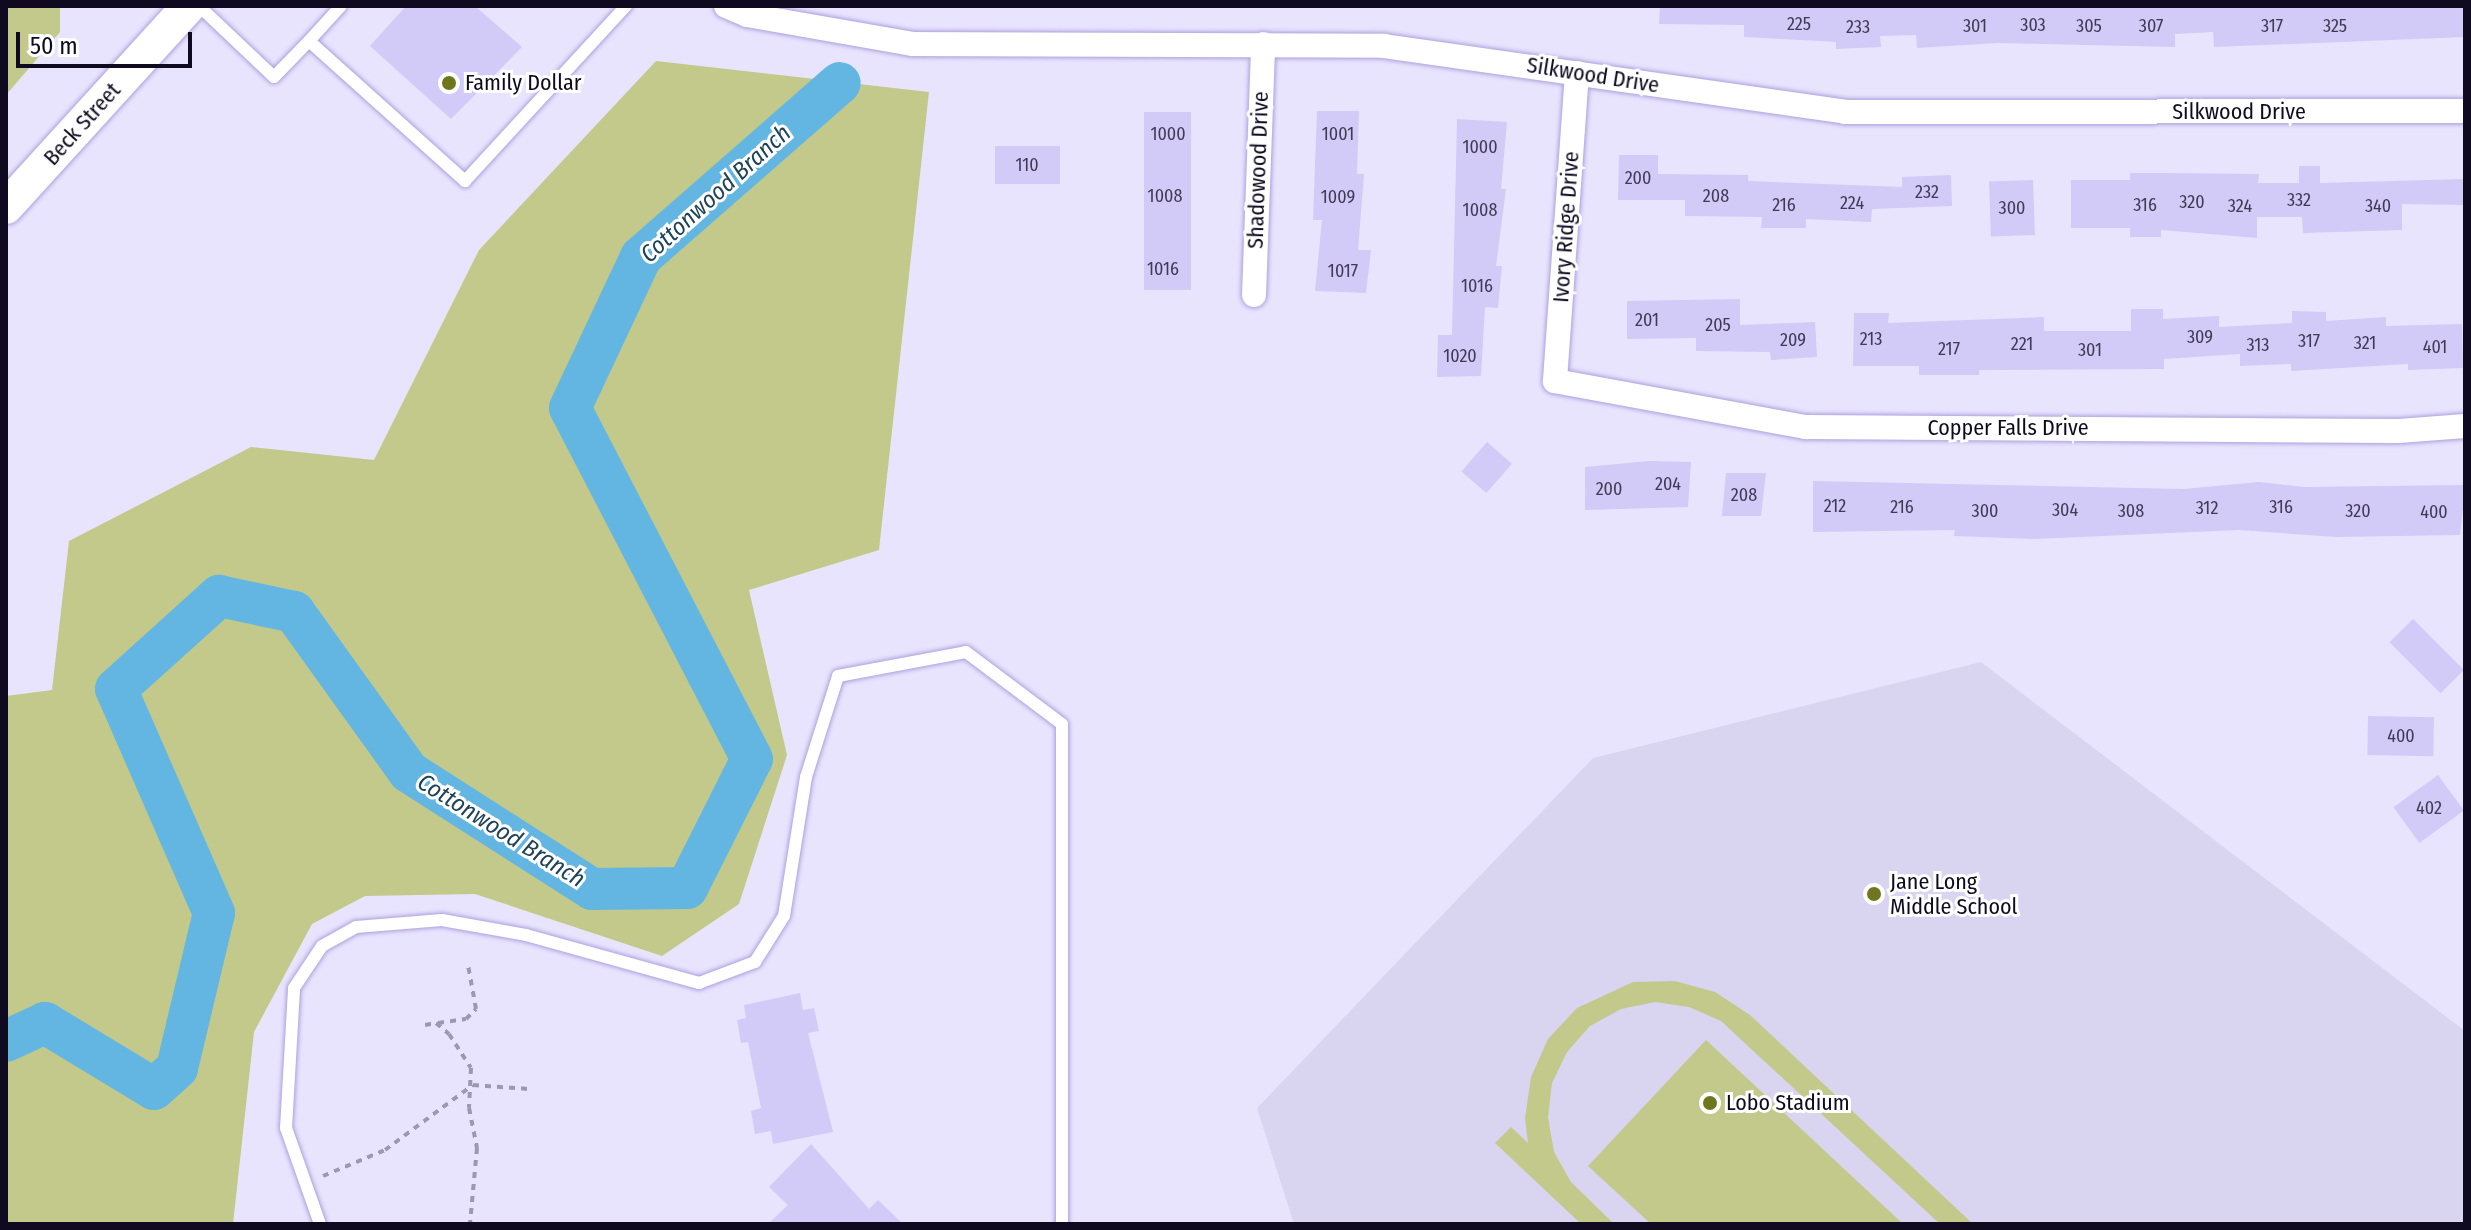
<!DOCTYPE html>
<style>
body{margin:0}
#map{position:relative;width:2471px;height:1230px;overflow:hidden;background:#e9e4fe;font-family:"Fira Sans Condensed",sans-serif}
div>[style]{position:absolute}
.built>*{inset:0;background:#d9d4f0}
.green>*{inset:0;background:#c2c98a}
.river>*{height:42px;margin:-21px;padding:0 21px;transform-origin:21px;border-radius:21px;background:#63b6e2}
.building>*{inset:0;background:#d2caf7;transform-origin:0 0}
.path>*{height:4px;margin-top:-2px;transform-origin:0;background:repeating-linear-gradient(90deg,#9d98b0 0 6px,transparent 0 12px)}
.roads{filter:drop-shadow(0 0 2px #ada1dd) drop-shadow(0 0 2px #ada1dd)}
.lane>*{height:12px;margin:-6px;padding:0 6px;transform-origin:6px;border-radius:6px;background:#fff}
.street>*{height:24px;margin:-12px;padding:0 12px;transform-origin:12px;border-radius:12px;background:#fff}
.secondary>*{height:34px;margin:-17px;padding:0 17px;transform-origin:17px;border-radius:17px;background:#fff}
.dots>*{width:22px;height:22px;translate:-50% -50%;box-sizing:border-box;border:4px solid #fff;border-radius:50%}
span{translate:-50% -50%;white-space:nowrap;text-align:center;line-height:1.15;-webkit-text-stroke:6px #fff;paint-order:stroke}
.number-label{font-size:18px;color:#403a55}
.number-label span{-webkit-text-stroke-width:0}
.street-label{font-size:22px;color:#0f0a1f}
.poi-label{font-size:22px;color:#0f0a1f}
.left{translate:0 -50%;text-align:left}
.water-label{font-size:24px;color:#1e4356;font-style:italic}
.frame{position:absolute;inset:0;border:8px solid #0f0a1f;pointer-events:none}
.scale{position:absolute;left:16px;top:32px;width:176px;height:36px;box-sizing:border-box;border:4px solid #0f0a1f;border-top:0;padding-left:10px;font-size:24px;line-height:28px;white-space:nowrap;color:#0f0a1f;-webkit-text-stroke:6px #fff;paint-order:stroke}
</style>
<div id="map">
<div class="built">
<div style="clip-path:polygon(1981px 662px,2465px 1031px,2465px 1224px,1294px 1224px,1257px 1108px,1593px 758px)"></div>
</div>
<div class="green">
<div style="clip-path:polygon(6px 6px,60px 6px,60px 32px,6px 95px)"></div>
<div style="clip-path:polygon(656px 61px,929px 92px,879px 550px,749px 590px,787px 755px,739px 904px,662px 956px,475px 894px,365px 896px,312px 924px,254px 1032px,233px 1224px,6px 1224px,6px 696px,52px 690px,69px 541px,251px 447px,374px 460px,479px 250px)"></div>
<div style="clip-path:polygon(1675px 981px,1715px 992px,1750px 1015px,1973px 1224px,1940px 1224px,1721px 1021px,1689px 1007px,1655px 1002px,1621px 1009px,1590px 1026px,1567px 1052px,1552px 1083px,1548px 1117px,1554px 1152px,1571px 1182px,1614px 1224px,1581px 1224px,1495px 1143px,1511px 1127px,1528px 1143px,1525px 1118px,1531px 1077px,1548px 1039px,1577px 1008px,1633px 982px)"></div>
<div style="clip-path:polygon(1706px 1040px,1903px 1224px,1651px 1224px,1588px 1166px)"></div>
</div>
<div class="river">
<div style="left:6px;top:1041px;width:43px;rotate:-24.8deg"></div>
<div style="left:45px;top:1023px;width:127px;rotate:31.2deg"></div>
<div style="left:154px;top:1089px;width:31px;rotate:-42deg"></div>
<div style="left:177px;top:1068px;width:159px;rotate:-76.6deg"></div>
<div style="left:214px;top:913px;width:244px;rotate:-113.6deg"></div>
<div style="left:116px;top:689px;width:139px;rotate:-42.1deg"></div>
<div style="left:219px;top:596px;width:77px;rotate:12deg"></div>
<div style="left:294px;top:612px;width:197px;rotate:54.3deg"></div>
<div style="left:409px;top:772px;width:217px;rotate:32.6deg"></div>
<div style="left:592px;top:889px;width:95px;rotate:-0.6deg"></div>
<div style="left:687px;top:888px;width:144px;rotate:-63.3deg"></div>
<div style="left:752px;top:759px;width:395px;rotate:-117.4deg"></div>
<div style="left:570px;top:408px;width:167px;rotate:-64.8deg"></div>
<div style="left:641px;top:257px;width:264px;rotate:-41.2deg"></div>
</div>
<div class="building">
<div style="clip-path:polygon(406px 6px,475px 6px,522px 47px,451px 119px,370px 46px)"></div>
<div style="clip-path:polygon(1660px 6px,2465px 6px,2465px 37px,2214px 47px,2213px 32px,2175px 34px,2175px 47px,1997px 43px,1917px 48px,1916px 35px,1880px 36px,1881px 47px,1836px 49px,1836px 42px,1744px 37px,1744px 25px,1659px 24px)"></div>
<div style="clip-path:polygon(1317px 111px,1359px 111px,1357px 174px,1364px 174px,1358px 250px,1371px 250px,1366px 293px,1315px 291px,1322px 220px,1313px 220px)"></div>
<div style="left:1144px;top:112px;width:47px;height:178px"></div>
<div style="clip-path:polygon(1457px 119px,1507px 122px,1501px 189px,1506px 189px,1496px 266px,1502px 266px,1498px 308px,1485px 307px,1481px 376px,1437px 377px,1438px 335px,1452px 335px)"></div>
<div style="left:995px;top:146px;width:65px;height:38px"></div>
<div style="clip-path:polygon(1619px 155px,1658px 155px,1658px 174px,1748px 175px,1748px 181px,1902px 187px,1902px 177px,1951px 175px,1952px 206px,1872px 209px,1871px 222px,1806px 219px,1806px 228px,1761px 228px,1762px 217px,1685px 216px,1685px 200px,1618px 200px)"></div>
<div style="clip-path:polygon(2299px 166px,2320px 166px,2320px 183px,2465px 179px,2465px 205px,2402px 204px,2402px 230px,2303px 233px,2302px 217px,2257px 217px,2257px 238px,2161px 230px,2161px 237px,2130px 237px,2130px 228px,2071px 228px,2071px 180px,2130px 180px,2130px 173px,2164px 173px,2259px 174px,2258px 183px,2299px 183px)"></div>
<div style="left:2033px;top:180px;width:55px;height:44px;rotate:88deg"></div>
<div style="clip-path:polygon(1740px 299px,1740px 325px,1815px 322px,1817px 357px,1771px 360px,1770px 352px,1696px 351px,1696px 338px,1627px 339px,1627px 301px)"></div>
<div style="clip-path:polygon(2131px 309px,2163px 309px,2163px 319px,2219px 316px,2219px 327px,2292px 323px,2292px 311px,2326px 312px,2326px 321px,2386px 317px,2386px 326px,2462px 324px,2463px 368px,2408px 370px,2408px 364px,2291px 371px,2291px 364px,2240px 366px,2240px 354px,2164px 359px,2164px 369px,1979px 370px,1979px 375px,1919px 375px,1919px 366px,1853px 366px,1854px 313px,1889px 313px,1888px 323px,2044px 317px,2044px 331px,2131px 331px)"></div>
<div style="left:1487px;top:442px;width:33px;height:39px;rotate:41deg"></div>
<div style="clip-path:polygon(1649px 461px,1691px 462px,1688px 507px,1585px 510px,1585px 467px)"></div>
<div style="clip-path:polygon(1726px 473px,1766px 473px,1761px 516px,1722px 516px)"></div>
<div style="clip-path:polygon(1813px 481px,2183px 489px,2259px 482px,2304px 487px,2465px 485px,2465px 491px,2460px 535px,2336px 537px,2239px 530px,2035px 539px,1954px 536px,1955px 530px,1813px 532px)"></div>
<div style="left:2413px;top:619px;width:72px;height:33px;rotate:45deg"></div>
<div style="left:2368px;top:716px;width:66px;height:39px;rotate:1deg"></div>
<div style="left:2438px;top:775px;width:44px;height:55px;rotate:54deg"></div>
<div style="clip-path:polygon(800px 993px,803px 1010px,814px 1008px,819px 1031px,808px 1033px,833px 1132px,773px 1144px,771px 1131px,755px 1134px,751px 1111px,761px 1108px,748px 1042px,741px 1043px,737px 1020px,746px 1018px,744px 1005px)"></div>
<div style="clip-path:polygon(811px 1144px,869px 1209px,878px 1200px,903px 1224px,768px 1224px,788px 1205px,769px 1187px)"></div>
</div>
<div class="path">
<div style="left:438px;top:1023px;width:28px;rotate:-8deg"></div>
<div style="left:466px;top:1019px;width:14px;rotate:-45deg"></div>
<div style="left:476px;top:1009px;width:45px;rotate:-100.3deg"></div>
<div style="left:425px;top:1025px;width:11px;rotate:-10deg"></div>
<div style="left:436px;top:1023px;width:17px;rotate:40deg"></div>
<div style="left:449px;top:1034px;width:40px;rotate:57.1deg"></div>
<div style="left:471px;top:1068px;width:40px;rotate:92.9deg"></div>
<div style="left:469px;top:1108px;width:41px;rotate:78.7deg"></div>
<div style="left:477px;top:1148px;width:76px;rotate:95.3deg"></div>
<div style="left:323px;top:1176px;width:67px;rotate:-22.8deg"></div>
<div style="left:385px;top:1150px;width:109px;rotate:-36.5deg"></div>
<div style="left:473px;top:1085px;width:56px;rotate:4.1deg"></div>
</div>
<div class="roads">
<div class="lane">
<div style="left:199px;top:6px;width:103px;rotate:43.4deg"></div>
<div style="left:274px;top:77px;width:50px;rotate:-45.8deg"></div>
<div style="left:309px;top:41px;width:210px;rotate:41.9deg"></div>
<div style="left:465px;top:181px;width:238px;rotate:-47.4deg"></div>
<div style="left:309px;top:41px;width:47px;rotate:-47.6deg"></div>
<div style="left:320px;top:1224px;width:102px;rotate:-109.5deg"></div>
<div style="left:286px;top:1128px;width:140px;rotate:-86.7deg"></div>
<div style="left:294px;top:988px;width:50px;rotate:-56.3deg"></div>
<div style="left:322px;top:946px;width:39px;rotate:-29deg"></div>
<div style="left:356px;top:927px;width:86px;rotate:-4.7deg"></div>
<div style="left:442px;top:920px;width:85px;rotate:10.1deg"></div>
<div style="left:526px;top:935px;width:180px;rotate:15.5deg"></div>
<div style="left:699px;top:983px;width:60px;rotate:-20.6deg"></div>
<div style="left:755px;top:962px;width:54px;rotate:-57.8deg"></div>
<div style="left:784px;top:916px;width:141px;rotate:-81deg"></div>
<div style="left:806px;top:777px;width:106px;rotate:-72.4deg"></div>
<div style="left:838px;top:676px;width:130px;rotate:-10.6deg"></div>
<div style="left:966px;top:652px;width:120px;rotate:36.9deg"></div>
<div style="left:1062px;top:724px;width:500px;rotate:90deg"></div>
</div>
<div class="street">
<div style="left:726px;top:6px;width:23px;rotate:23deg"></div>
<div style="left:747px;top:15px;width:169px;rotate:9.9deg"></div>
<div style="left:913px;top:44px;width:471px;rotate:0.2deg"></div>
<div style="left:1384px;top:46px;width:466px;rotate:8.1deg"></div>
<div style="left:1845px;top:112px;width:620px;rotate:-0.09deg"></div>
<div style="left:1577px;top:73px;width:309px;rotate:94.1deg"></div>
<div style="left:1555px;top:381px;width:255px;rotate:10.4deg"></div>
<div style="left:1806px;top:427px;width:593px;rotate:0.39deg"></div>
<div style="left:2399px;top:431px;width:66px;rotate:-4.3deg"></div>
<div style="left:1254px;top:295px;width:251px;rotate:-87.9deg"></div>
</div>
<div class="secondary">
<div style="left:6px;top:207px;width:272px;rotate:-47.7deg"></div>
</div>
</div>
<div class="dots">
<div style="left:449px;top:83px;background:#70761e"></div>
<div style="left:1874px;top:894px;background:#70761e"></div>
<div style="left:1710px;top:1103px;background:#70761e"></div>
</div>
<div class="number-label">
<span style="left:1799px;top:24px">225</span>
<span style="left:2033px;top:25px">303</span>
<span style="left:1975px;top:26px">301</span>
<span style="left:2089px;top:26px">305</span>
<span style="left:2151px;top:26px">307</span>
<span style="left:2272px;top:26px">317</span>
<span style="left:2335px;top:26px">325</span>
<span style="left:1858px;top:27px">233</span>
<span style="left:1168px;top:134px">1000</span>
<span style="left:1338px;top:134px">1001</span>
<span style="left:1480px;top:147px">1000</span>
<span style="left:1027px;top:165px">110</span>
<span style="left:1638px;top:178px">200</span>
<span style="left:1927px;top:192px">232</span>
<span style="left:1165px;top:196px">1008</span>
<span style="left:1716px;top:196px">208</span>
<span style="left:1338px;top:197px">1009</span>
<span style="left:2299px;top:200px">332</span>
<span style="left:2192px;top:202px">320</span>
<span style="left:1852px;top:203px">224</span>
<span style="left:1784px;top:205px">216</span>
<span style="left:2145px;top:205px">316</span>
<span style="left:2240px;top:206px">324</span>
<span style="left:2378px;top:206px">340</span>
<span style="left:2012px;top:208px">300</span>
<span style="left:1480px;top:210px">1008</span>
<span style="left:1163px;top:269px">1016</span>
<span style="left:1343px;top:271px">1017</span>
<span style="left:1477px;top:286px">1016</span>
<span style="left:1647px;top:320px">201</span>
<span style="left:1718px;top:325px">205</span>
<span style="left:2200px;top:337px">309</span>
<span style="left:1871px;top:339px">213</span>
<span style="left:1793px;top:340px">209</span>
<span style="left:2309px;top:341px">317</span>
<span style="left:2365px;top:343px">321</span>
<span style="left:2022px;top:344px">221</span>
<span style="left:2258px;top:345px">313</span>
<span style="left:2435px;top:347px">401</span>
<span style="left:1949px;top:349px">217</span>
<span style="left:2090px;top:350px">301</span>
<span style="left:1460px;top:356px">1020</span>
<span style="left:1668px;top:484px">204</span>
<span style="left:1609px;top:489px">200</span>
<span style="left:1744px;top:495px">208</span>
<span style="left:1835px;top:506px">212</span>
<span style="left:1902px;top:507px">216</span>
<span style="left:2281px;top:507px">316</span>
<span style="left:2207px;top:508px">312</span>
<span style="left:2065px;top:510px">304</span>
<span style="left:1985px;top:511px">300</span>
<span style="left:2131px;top:511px">308</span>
<span style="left:2358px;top:511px">320</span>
<span style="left:2434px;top:512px">400</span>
<span style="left:2401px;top:736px">400</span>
<span style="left:2429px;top:808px">402</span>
</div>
<div class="street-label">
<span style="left:1593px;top:75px;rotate:9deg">Silkwood Drive</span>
<span style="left:2239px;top:112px">Silkwood Drive</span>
<span style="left:82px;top:124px;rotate:-48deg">Beck Street</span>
<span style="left:1258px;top:170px;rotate:-88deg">Shadowood Drive</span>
<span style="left:1566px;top:227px;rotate:-86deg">Ivory Ridge Drive</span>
<span style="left:2008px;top:428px">Copper Falls Drive</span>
</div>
<div class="poi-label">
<span class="left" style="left:465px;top:83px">Family Dollar</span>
<span class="left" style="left:1890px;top:894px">Jane Long<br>Middle School</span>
<span class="left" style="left:1726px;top:1103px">Lobo Stadium</span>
</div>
<div class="water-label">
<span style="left:716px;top:194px;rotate:-42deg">Cottonwood Branch</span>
<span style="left:501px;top:831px;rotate:32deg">Cottonwood Branch</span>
</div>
<div class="frame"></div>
<div class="scale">50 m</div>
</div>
